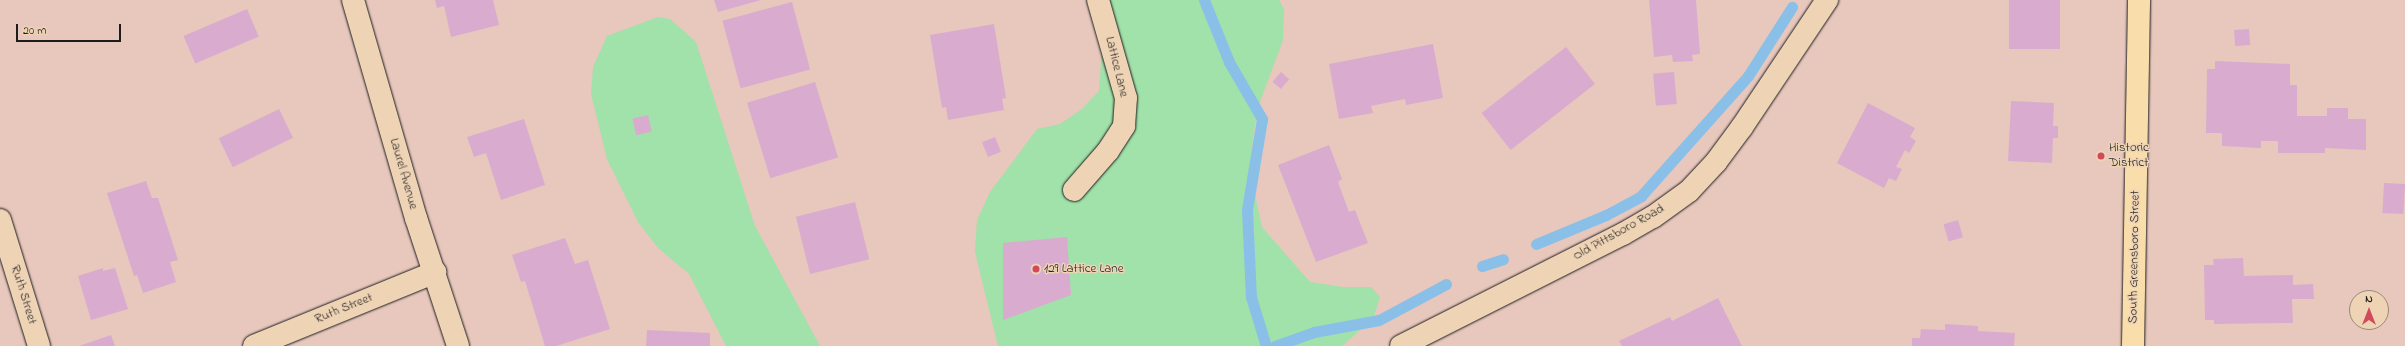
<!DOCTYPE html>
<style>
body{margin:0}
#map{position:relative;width:2405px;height:346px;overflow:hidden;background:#e8c7bd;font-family:"Indie Flower",sans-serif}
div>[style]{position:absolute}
.green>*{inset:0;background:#a1e1aa}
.stream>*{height:11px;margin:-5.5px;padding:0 5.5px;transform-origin:5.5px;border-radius:5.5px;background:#8ac0e8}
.building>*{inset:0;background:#d9accf;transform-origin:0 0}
.roads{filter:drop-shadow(0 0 1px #1c1c1c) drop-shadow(0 0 1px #1c1c1c)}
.minor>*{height:22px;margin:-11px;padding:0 11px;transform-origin:11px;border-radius:11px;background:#eed3b5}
.major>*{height:22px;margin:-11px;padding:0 11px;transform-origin:11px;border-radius:11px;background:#f9ddab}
.dots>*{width:11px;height:11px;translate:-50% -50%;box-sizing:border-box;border:2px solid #eed3b5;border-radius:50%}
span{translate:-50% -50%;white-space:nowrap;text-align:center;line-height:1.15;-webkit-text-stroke:3px #eed3b5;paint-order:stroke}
.street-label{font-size:13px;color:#1c1c1c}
.poi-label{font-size:13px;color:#1c1c1c}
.left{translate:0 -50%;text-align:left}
.north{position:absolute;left:2349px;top:290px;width:40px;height:40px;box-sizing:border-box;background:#eed3b5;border:1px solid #9a8a78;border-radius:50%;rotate:0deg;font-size:11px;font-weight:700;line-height:16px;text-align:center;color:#1c1c1c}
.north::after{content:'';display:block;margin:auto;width:14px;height:18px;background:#d1495b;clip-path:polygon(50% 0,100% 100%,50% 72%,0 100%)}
.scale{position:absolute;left:16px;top:24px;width:105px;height:18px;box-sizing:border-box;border:2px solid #1c1c1c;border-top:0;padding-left:5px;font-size:12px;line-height:14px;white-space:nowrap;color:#1c1c1c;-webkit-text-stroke:3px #eed3b5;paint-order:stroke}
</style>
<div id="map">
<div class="green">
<div style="clip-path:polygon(1105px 0,1279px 0,1284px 9px,1283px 40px,1257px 110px,1252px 148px,1252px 181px,1262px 227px,1310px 282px,1343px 287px,1371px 287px,1380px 297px,1373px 319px,1342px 346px,998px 346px,975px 252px,977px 220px,990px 192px,1037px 129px,1060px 124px,1082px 109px,1099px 91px)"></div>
<div style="clip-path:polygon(658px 17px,670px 19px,696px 42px,755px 226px,820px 346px,726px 346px,689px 274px,658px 248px,638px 222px,607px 159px,591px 94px,593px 67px,607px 36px)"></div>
</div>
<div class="stream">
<div style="left:1204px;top:0;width:67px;rotate:68deg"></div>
<div style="left:1229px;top:62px;width:66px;rotate:59.9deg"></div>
<div style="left:1262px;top:119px;width:92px;rotate:99.4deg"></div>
<div style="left:1247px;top:210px;width:87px;rotate:87.4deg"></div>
<div style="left:1251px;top:297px;width:51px;rotate:73deg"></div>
<div style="left:1536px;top:244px;width:76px;rotate:-22.5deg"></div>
<div style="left:1606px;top:215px;width:40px;rotate:-28deg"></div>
<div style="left:1641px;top:196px;width:161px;rotate:-48.3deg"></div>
<div style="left:1748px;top:76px;width:82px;rotate:-57.5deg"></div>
<div style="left:1482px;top:266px;width:22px;rotate:-18deg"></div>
<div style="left:1275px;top:346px;width:41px;rotate:-19.7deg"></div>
<div style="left:1314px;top:332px;width:66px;rotate:-10.5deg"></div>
<div style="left:1379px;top:320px;width:76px;rotate:-28.2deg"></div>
</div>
<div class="building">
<div style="clip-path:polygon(435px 0,493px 0,499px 25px,451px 37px,444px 6px,437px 8px)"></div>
<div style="clip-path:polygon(714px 0,761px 0,718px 12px)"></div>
<div style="clip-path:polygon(1649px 0,1696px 0,1700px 54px,1692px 55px,1693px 61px,1673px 62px,1672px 55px,1654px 57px)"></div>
<div style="left:2009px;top:0;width:51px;height:49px"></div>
<div style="left:792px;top:2px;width:70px;height:72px;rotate:75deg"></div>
<div style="left:247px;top:9px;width:30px;height:69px;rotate:67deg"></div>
<div style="clip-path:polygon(994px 24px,1006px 98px,1002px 99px,1004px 110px,948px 120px,946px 107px,942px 108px,930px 35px)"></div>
<div style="left:2249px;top:29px;width:16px;height:15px;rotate:86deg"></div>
<div style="clip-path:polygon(1433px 44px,1443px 98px,1406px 105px,1405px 99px,1371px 106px,1373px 113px,1339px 119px,1329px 64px)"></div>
<div style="left:1566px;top:47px;width:47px;height:107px;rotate:52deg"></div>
<div style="clip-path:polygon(2215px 61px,2290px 64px,2290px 85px,2297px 85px,2297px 116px,2327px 116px,2327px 108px,2348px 108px,2348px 119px,2366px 119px,2366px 150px,2325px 148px,2325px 153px,2278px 153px,2278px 141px,2261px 141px,2261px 148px,2222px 146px,2222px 133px,2206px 133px,2207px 69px,2215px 69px)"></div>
<div style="left:1281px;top:72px;width:11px;height:13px;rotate:41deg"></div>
<div style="left:1674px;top:72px;width:32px;height:21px;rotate:85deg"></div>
<div style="left:815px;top:82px;width:79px;height:71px;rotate:73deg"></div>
<div style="clip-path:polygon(2011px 101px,2054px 103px,2053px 126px,2058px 126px,2058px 138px,2053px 138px,2052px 163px,2008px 161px)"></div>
<div style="clip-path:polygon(1868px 103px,1915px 128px,1910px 137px,1916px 141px,1909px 153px,1905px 150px,1896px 167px,1902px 169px,1896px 181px,1889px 178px,1884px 188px,1837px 163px)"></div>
<div style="left:279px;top:109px;width:32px;height:67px;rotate:64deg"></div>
<div style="left:648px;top:115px;width:17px;height:16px;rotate:77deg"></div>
<div style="clip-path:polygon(524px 119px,545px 185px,501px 200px,486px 153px,474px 157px,467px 137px)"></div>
<div style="left:995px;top:137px;width:16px;height:14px;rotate:68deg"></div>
<div style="clip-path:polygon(1329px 145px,1342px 179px,1338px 182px,1349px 212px,1355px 210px,1368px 243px,1316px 262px,1278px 165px)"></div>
<div style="clip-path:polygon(146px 181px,152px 198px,158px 198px,178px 260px,170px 262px,176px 282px,143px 293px,137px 275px,134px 276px,107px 193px)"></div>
<div style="left:2384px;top:183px;width:21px;height:30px;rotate:3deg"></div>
<div style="left:855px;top:202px;width:59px;height:61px;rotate:76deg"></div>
<div style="left:1958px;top:220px;width:18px;height:15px;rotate:74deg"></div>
<div style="clip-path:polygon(1067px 237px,1071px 295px,1003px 320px,1003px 243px)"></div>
<div style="clip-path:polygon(565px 238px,575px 264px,588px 260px,610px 329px,556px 346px,545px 346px,525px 281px,521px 282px,512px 255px)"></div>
<div style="clip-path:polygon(2243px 258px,2244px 276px,2293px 275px,2293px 285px,2313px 284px,2314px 299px,2292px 299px,2293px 323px,2214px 324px,2214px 320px,2205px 320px,2204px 265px,2214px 265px,2213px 259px)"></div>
<div style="clip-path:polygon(103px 268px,103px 271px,115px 268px,128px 309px,91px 320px,78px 276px)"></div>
<div style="clip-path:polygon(1718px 298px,1742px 346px,1622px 346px,1619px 341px,1670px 317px,1672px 321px)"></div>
<div style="clip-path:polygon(1945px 324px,1978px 326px,1978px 331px,2015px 333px,2014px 346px,1912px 346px,1912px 338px,1920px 338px,1921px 329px,1945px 330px)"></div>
<div style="clip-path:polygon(647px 330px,710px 333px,710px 346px,646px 346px)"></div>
<div style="clip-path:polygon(111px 335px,115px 346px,79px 346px)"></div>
</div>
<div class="roads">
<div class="minor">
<div style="left:353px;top:0;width:227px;rotate:73.9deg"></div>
<div style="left:416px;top:218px;width:135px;rotate:71.8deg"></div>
<div style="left:1074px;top:190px;width:52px;rotate:-48.9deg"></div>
<div style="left:1108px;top:151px;width:30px;rotate:-57deg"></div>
<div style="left:1124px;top:126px;width:28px;rotate:-86deg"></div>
<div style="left:1126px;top:98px;width:102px;rotate:-105.9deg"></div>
<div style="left:0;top:220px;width:132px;rotate:72.8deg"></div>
<div style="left:254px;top:346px;width:196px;rotate:-22.2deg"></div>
<div style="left:1401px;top:346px;width:249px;rotate:-26.8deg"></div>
<div style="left:1623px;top:234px;width:34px;rotate:-30deg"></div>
<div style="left:1653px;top:217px;width:44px;rotate:-35.8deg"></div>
<div style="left:1689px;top:191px;width:40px;rotate:-47deg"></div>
<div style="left:1716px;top:162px;width:44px;rotate:-53.4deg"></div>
<div style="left:1742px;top:127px;width:153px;rotate:-56.2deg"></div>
</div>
<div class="major">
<div style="left:2133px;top:346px;width:346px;rotate:-89deg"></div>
</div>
</div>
<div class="dots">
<div style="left:2101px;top:156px;background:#d1495b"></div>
<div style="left:1036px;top:269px;background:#d1495b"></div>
</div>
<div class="street-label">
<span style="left:1116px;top:67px;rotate:76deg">Lattice Lane</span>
<span style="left:403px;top:174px;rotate:74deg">Laurel Avenue</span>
<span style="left:1619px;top:233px;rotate:-29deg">Old Pittsboro Road</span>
<span style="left:2135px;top:257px;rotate:-89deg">South Greensboro Street</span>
<span style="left:23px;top:295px;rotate:73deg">Ruth Street</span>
<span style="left:344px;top:309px;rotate:-22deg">Ruth Street</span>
</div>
<div class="poi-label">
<span class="left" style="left:2109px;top:156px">Historic<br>District</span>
<span class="left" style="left:1044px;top:269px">129 Lattice Lane</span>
</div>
<div class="north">N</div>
<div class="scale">20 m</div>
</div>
